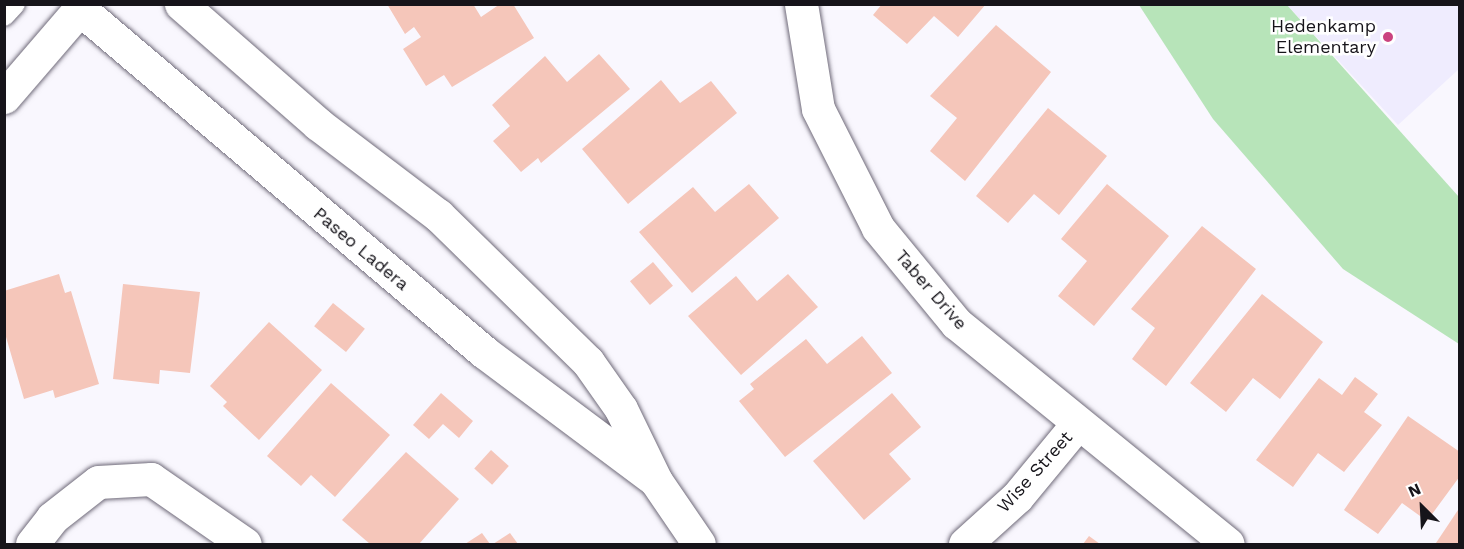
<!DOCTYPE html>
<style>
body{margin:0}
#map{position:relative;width:1464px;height:549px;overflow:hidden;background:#f9f7fe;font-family:"Work Sans",sans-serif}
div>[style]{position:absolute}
.education>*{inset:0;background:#efecfe}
.green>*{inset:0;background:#b7e4b9}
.building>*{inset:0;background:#f5c6ba;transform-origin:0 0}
.roads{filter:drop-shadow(0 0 2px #706b7a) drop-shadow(0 0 2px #706b7a)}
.service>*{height:20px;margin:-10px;padding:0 10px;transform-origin:10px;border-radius:10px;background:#fff}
.minor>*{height:33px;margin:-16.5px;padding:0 16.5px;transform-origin:16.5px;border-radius:16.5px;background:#fff}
.tertiary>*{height:33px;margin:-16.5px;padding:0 16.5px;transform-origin:16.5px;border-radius:16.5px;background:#fff}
.secondary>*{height:33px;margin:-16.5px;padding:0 16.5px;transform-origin:16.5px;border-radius:16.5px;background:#fff}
.dots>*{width:16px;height:16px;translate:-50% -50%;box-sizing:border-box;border:3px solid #fff;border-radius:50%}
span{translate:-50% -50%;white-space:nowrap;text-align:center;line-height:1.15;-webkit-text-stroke:5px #fff;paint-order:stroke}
.poi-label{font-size:18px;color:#16141a}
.right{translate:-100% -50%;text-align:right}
.street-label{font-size:18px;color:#16141a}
.frame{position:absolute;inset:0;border:6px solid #16141a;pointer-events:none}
.north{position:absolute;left:1392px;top:477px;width:60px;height:60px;-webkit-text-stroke:4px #fff;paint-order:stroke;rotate:336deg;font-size:16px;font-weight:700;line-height:24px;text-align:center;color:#16141a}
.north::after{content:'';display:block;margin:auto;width:21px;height:27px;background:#16141a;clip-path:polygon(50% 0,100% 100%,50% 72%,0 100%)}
</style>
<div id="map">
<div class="education">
<div style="clip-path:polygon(1287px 5px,1459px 5px,1459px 69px,1398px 125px)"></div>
</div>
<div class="green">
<div style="clip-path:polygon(1139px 5px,1287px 5px,1459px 197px,1459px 344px,1343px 269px,1213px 119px)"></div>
</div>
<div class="building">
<div style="clip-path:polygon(387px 4px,473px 4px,481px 17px,500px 4px,513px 4px,534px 38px,452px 87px,444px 75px,426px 86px,403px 49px,421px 37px,414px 27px,405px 34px)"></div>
<div style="clip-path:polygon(882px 4px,986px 4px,958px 37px,934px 16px,907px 44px,873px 15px)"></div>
<div style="clip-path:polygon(996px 25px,1051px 72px,965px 181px,930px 151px,957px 118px,930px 96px)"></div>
<div style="clip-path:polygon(599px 54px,630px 89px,541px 163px,538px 158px,521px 172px,493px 141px,510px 126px,492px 105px,545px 56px,567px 82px)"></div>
<div style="clip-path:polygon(661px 80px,680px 103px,711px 81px,737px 113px,628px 204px,582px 149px)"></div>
<div style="clip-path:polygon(1048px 108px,1107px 156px,1059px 215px,1034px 194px,1008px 223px,976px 196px)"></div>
<div style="clip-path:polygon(749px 184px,779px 218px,692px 293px,639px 232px,693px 187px,715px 212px)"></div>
<div style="clip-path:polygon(1107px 184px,1169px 236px,1094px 326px,1058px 296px,1087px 261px,1061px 239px)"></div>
<div style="clip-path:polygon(1202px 226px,1256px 269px,1166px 386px,1132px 359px,1155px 328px,1131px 309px)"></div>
<div style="left:653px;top:262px;width:31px;height:30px;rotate:50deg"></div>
<div style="clip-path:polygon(59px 274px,65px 293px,71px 291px,99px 384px,55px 398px,53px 390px,24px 399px,4px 330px,4px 291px)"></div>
<div style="clip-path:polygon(788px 274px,818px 307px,741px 375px,688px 316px,736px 276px,757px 301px)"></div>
<div style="clip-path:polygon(123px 284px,200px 292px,190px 373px,160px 370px,159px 384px,113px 379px)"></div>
<div style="clip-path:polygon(1262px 294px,1323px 342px,1280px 399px,1253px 378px,1226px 412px,1190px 383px)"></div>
<div style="left:333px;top:303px;width:41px;height:30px;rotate:39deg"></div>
<div style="clip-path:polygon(269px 322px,322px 370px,259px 440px,223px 406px,227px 402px,210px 386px)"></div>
<div style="clip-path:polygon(862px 336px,892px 373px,785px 457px,739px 401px,754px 389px,750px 384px,806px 339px,827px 364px)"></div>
<div style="clip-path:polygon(1355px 377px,1378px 394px,1364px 412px,1382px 425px,1344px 472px,1318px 453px,1293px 487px,1256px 460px,1319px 378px,1342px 395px)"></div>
<div style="clip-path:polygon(331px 383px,390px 435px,335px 497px,311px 475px,301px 486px,267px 456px)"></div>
<div style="clip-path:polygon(441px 393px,473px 421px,459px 438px,443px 424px,429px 439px,413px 425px)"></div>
<div style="clip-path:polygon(892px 393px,921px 427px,889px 454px,911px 479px,864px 520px,813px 461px)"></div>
<div style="clip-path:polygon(1408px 416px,1460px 452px,1460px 476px,1427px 521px,1402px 503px,1378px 534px,1344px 510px)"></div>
<div style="left:491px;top:450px;width:24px;height:25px;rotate:42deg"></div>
<div style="clip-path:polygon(406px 452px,459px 499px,419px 544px,370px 544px,342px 520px)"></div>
<div style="clip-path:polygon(1460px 507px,1460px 544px,1439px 544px,1436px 543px)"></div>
<div style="clip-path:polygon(482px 533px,490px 544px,465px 544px)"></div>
<div style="clip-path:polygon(510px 533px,518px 544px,493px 544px)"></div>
<div style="clip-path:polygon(1089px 536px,1100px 544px,1083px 544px)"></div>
</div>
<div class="roads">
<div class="service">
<div style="left:4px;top:16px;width:16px;rotate:-47deg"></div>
</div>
<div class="minor">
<div style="left:801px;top:4px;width:106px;rotate:80.8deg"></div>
<div style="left:818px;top:109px;width:133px;rotate:63.2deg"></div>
<div style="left:878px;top:228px;width:123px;rotate:50.6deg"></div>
<div style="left:956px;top:323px;width:350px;rotate:39.1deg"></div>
<div style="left:32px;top:544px;width:33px;rotate:-52deg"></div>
<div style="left:52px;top:518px;width:58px;rotate:-38deg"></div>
<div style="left:98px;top:482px;width:53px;rotate:-3.2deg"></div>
<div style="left:151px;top:479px;width:114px;rotate:34.7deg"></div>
<div style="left:965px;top:544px;width:70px;rotate:-42.1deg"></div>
<div style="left:1017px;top:497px;width:96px;rotate:-50.5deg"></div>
</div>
<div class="tertiary">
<div style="left:181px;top:4px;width:182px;rotate:41.2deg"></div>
<div style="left:318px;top:124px;width:151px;rotate:37.2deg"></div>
<div style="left:438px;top:215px;width:210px;rotate:44.4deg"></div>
<div style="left:588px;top:362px;width:57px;rotate:54.9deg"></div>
<div style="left:621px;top:409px;width:80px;rotate:64.1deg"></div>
<div style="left:656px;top:481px;width:76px;rotate:55.7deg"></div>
<div style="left:80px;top:9px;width:530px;rotate:40.33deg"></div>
<div style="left:484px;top:352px;width:207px;rotate:36.8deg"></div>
</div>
<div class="secondary">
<div style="left:4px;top:97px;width:123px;rotate:-49.3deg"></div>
</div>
</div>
<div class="dots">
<div style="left:1388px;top:37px;background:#cb437f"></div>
</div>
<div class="poi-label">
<span class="right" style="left:1376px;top:37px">Hedenkamp<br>Elementary</span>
</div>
<div class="street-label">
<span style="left:361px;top:249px;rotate:40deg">Paseo Ladera</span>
<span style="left:931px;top:290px;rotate:49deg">Taber Drive</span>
<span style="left:1035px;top:472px;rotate:-48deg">Wise Street</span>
</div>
<div class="frame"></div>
<div class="north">N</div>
</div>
